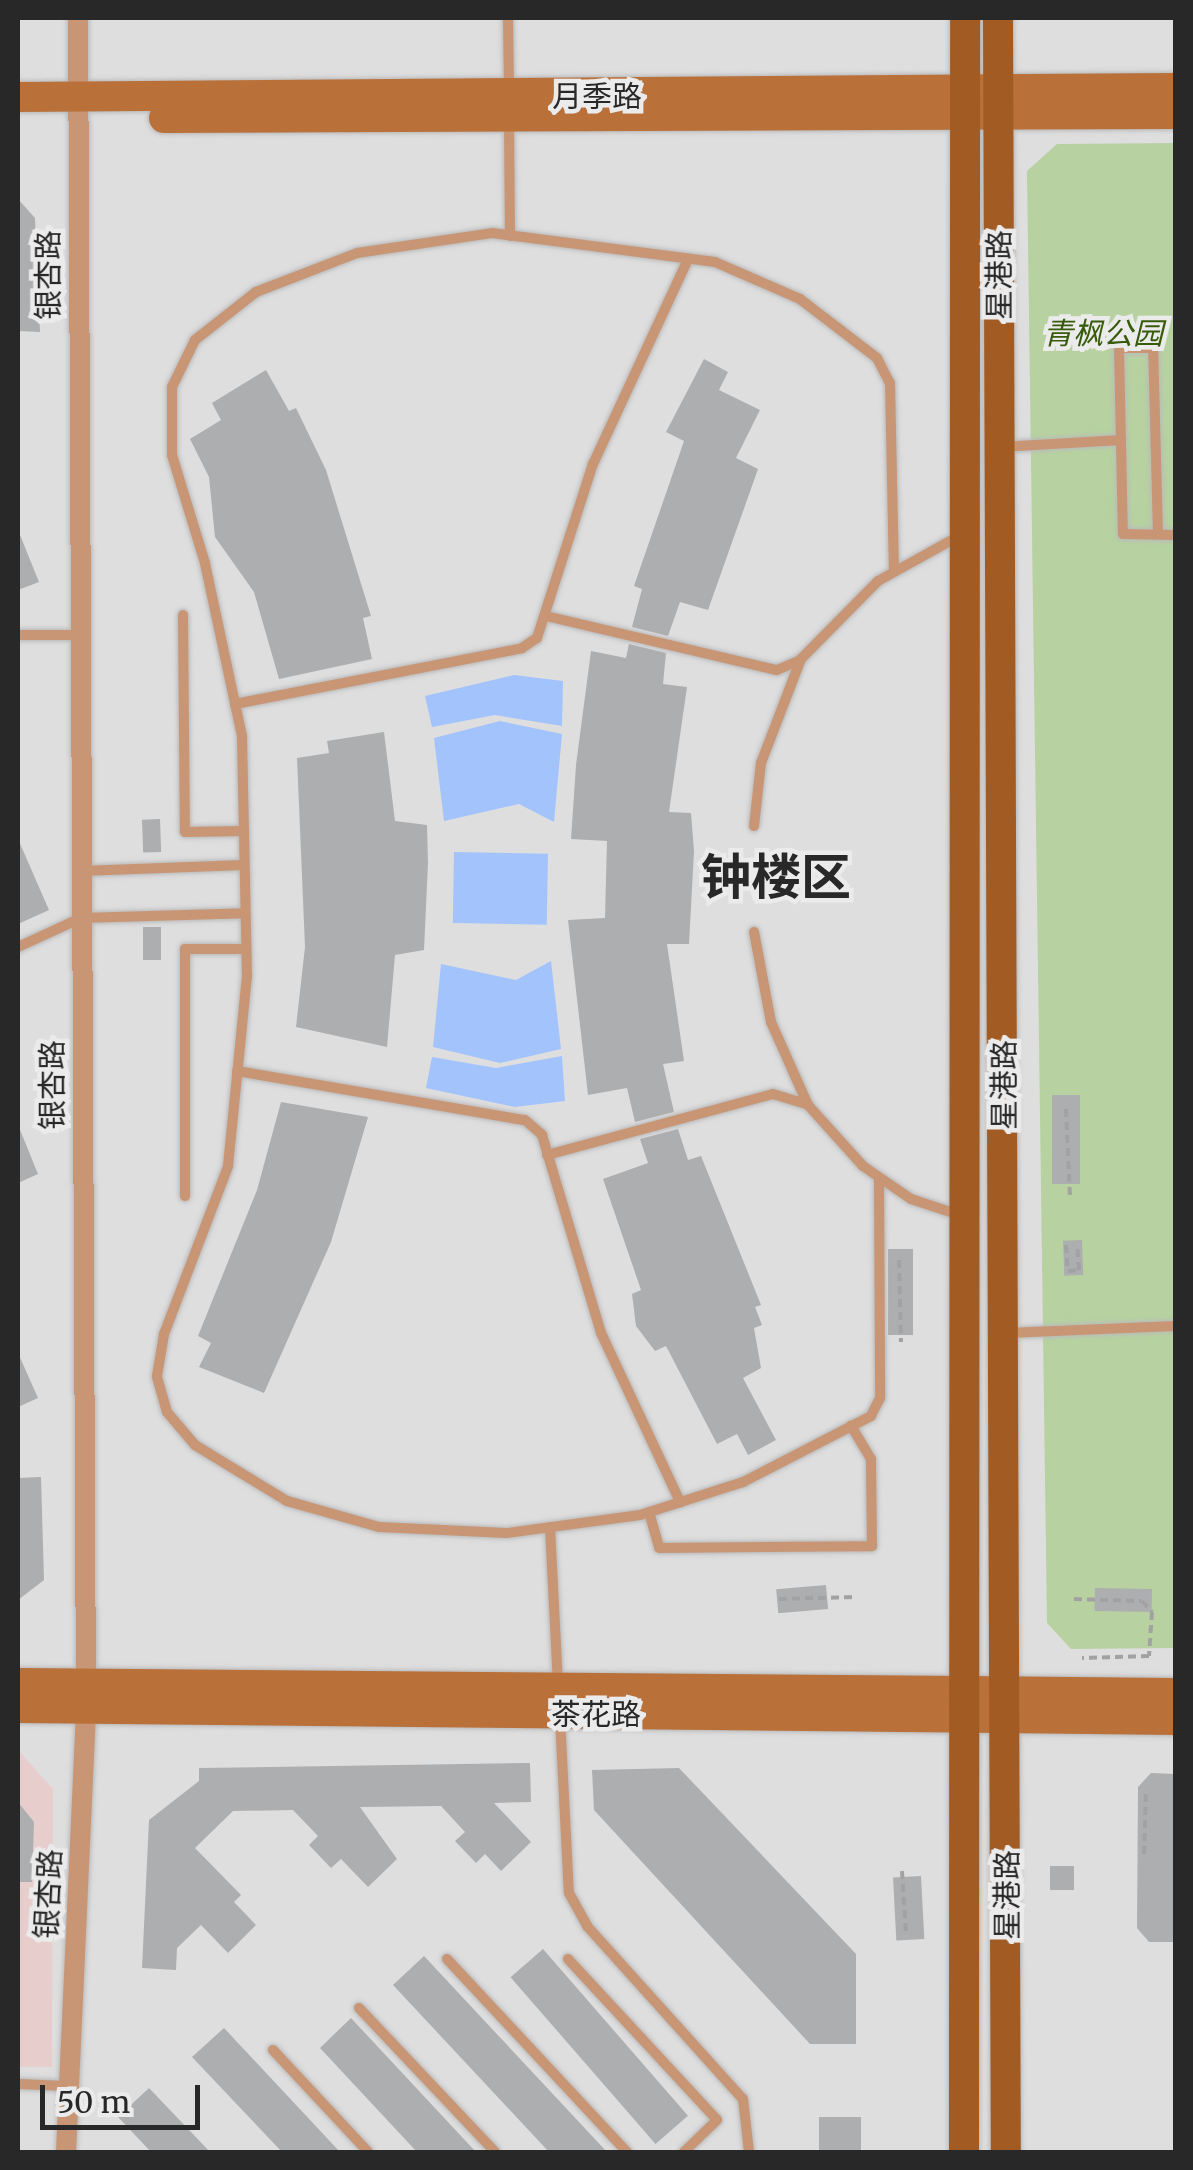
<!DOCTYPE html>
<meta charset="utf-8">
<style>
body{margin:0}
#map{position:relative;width:1193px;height:2170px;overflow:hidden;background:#dededf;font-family:Merriweather,"Noto Sans SC",serif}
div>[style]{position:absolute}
.education>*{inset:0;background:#e8cdcd}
.green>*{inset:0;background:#b7d2a0}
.water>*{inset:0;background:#a3c3fd;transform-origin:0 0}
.building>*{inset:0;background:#adaeaf;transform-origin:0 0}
.path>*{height:4px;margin-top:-2px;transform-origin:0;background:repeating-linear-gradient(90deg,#a2a2a3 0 8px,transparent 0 13px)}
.roads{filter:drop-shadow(0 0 2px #bababb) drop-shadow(0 0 2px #bababb)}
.lane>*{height:10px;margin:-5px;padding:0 5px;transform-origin:5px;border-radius:5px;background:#c89674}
.street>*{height:20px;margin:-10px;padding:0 10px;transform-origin:10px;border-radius:10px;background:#c89674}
.secondary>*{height:30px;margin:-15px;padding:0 15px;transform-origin:15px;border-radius:15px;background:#b97039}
.primary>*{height:30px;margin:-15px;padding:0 15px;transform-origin:15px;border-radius:15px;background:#a25b22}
span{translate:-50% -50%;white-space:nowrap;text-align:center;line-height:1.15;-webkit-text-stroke:9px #ebebec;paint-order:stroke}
.street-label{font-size:30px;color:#282829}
.park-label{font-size:30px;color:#385b09;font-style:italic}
.town-label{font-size:50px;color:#282829;font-weight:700}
.frame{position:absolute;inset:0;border:20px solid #282829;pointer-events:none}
.scale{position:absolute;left:40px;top:2085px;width:160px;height:45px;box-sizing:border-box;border:5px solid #282829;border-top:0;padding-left:12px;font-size:30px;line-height:35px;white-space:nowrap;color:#282829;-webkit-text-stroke:8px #ebebec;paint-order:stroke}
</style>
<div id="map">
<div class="education">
<div style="clip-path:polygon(18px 1750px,53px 1789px,52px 2067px,18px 2067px)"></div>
</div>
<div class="green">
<div style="clip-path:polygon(1175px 143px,1175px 1648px,1071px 1649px,1047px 1623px,1027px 171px,1057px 144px)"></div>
</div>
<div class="water">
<div style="clip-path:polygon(514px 675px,563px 681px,562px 726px,495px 715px,432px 727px,425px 696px)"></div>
<div style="clip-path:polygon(500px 721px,562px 734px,554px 822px,519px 804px,444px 821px,434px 738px)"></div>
<div style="left:454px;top:852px;width:94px;height:71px;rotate:1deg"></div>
<div style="clip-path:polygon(551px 961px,561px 1049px,500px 1063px,433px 1047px,441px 964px,516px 980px)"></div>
<div style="clip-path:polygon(562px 1056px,565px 1101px,515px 1107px,426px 1088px,432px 1057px,496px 1068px)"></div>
</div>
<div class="building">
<div style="clip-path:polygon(18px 199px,35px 218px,40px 332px,18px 331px)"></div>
<div style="clip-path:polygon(704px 359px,728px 372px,719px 390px,760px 410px,736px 458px,758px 469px,708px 610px,680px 602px,668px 636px,632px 627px,642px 589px,634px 586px,684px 441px,666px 432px)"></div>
<div style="clip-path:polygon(266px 370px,289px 411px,296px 408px,326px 470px,371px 616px,363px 618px,372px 659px,279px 679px,254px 592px,215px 537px,209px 477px,190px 439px,221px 420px,212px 403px)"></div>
<div style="clip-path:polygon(18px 530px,39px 582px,18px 590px)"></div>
<div style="clip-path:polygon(629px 644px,666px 653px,663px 684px,687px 687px,669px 812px,691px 813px,694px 851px,689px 944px,667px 944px,684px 1061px,663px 1064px,674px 1112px,635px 1122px,627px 1088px,588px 1095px,568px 920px,605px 918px,607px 841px,571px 839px,576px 765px,591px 651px,626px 658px)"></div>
<div style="clip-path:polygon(384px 732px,395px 821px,427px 825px,428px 863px,424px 950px,395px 955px,387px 1047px,296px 1027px,305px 947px,297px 758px,329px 753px,327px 741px)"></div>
<div style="left:160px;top:819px;width:33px;height:18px;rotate:88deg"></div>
<div style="clip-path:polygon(18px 839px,49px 910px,18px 924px)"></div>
<div style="left:161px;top:927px;width:33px;height:18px;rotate:90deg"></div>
<div style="left:1052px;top:1095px;width:28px;height:89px"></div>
<div style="clip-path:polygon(281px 1102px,368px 1117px,331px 1242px,264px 1393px,199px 1367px,211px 1343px,198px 1336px,257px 1190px)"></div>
<div style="clip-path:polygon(18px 1125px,38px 1174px,18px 1183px)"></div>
<div style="clip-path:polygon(678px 1129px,688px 1160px,701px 1156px,761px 1305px,755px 1307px,762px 1325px,754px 1328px,761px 1368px,743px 1378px,776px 1440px,748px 1455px,737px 1434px,717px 1444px,666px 1346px,655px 1351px,636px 1326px,632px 1294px,641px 1290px,603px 1179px,648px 1163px,640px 1139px)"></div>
<div style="left:1082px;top:1240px;width:35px;height:19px;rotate:88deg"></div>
<div style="left:888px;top:1249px;width:25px;height:86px"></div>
<div style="clip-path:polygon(18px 1353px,38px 1398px,18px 1407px)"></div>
<div style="clip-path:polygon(41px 1477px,44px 1580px,18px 1600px,18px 1478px)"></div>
<div style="left:826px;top:1585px;width:24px;height:50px;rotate:85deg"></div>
<div style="left:1095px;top:1588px;width:57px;height:23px;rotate:1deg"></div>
<div style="clip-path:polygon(530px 1763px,531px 1802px,494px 1803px,531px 1842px,501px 1871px,485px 1854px,476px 1863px,455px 1841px,465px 1832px,441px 1806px,360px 1807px,397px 1859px,368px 1887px,341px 1859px,331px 1868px,309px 1845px,318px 1836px,293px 1810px,233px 1811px,195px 1848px,241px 1895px,234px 1902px,256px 1925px,228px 1953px,201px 1925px,177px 1948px,176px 1970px,142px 1968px,149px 1820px,199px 1781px,199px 1768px)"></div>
<div style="clip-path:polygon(679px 1768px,856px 1954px,856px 2044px,810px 2044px,594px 1810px,592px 1770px)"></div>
<div style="clip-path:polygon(1151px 1773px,1176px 1774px,1176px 1942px,1149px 1942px,1137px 1928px,1138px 1787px)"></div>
<div style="clip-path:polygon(18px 1802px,34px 1822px,32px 1882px,18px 1882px)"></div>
<div style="left:1074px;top:1866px;width:24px;height:24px;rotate:90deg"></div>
<div style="left:921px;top:1876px;width:63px;height:28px;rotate:87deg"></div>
<div style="left:543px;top:1949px;width:221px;height:43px;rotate:49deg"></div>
<div style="clip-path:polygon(424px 1956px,607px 2152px,549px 2152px,393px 1985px)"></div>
<div style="clip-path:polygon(351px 2018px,476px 2152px,417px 2152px,320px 2048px)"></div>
<div style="clip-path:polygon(224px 2028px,340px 2152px,282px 2152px,192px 2057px)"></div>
<div style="clip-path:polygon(149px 2088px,210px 2152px,151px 2152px,118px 2117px)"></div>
<div style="left:819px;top:2117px;width:42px;height:35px"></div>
</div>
<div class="path">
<div style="left:1066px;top:1109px;width:87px;rotate:87.4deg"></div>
<div style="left:1066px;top:1245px;width:26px;rotate:86deg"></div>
<div style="left:1068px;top:1271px;width:11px;rotate:-5deg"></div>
<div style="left:1079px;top:1270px;width:26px;rotate:-94deg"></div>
<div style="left:899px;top:1260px;width:82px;rotate:88.6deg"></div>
<div style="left:779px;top:1599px;width:77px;rotate:-1.5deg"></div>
<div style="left:1074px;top:1599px;width:68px;rotate:1.7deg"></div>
<div style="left:1142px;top:1601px;width:15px;rotate:48deg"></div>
<div style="left:1152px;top:1612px;width:44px;rotate:93.9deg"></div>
<div style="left:1149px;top:1656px;width:67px;rotate:178.3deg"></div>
<div style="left:1144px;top:1854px;width:62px;rotate:-88.2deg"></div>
<div style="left:902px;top:1871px;width:63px;rotate:86.4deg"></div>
</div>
<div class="roads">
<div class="lane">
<div style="left:508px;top:18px;width:72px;rotate:89.2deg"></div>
<div style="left:509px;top:122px;width:114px;rotate:89.5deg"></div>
<div style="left:1001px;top:447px;width:120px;rotate:-3.3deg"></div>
<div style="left:1158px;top:534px;width:186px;rotate:-91.5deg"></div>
<div style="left:1153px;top:348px;width:34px;rotate:180deg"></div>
<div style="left:1119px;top:348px;width:186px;rotate:88.8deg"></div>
<div style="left:1123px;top:534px;width:53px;rotate:1.1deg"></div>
<div style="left:183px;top:615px;width:217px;rotate:89.5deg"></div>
<div style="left:185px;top:832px;width:59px;rotate:-1deg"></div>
<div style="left:546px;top:616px;width:237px;rotate:13.2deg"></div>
<div style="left:777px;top:670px;width:25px;rotate:-23deg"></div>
<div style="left:18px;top:635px;width:62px"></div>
<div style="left:235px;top:704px;width:292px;rotate:-11deg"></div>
<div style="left:522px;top:648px;width:18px;rotate:-34deg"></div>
<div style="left:537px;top:638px;width:183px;rotate:-72.2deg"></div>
<div style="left:593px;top:464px;width:226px;rotate:-65.1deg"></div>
<div style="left:754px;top:826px;width:63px;rotate:-83.7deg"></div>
<div style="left:761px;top:763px;width:111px;rotate:-69deg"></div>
<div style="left:801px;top:659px;width:110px;rotate:-45.4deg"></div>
<div style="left:878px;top:581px;width:93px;rotate:-29.1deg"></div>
<div style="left:81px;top:871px;width:163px;rotate:-2.1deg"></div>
<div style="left:754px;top:932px;width:92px;rotate:79.3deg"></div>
<div style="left:771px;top:1022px;width:91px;rotate:66deg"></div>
<div style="left:808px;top:1105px;width:82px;rotate:48deg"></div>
<div style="left:863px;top:1166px;width:58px;rotate:34.5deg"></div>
<div style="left:911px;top:1199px;width:52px;rotate:18.1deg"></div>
<div style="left:18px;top:947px;width:69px;rotate:-24.7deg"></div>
<div style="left:81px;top:918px;width:164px;rotate:-1.7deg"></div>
<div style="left:237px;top:1071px;width:292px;rotate:9.7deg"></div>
<div style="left:525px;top:1120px;width:23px;rotate:41deg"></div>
<div style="left:542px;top:1135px;width:207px;rotate:73.4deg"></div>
<div style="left:601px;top:1333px;width:187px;rotate:64.9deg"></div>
<div style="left:547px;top:1155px;width:234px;rotate:-15.1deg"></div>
<div style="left:773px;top:1094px;width:37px;rotate:17deg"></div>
<div style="left:879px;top:1178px;width:220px;rotate:89.7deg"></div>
<div style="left:880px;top:1398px;width:20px;rotate:117deg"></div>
<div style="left:871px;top:1416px;width:144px;rotate:152.7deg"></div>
<div style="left:743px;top:1482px;width:108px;rotate:162.2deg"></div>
<div style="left:640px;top:1515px;width:135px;rotate:172.3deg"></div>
<div style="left:506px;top:1533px;width:127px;rotate:-177.3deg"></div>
<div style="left:379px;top:1527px;width:96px;rotate:-164.2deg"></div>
<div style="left:287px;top:1501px;width:108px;rotate:-148.7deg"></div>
<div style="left:195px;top:1445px;width:43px;rotate:-130.3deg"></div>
<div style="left:167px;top:1412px;width:37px;rotate:-106deg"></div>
<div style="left:157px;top:1376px;width:43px;rotate:-80.5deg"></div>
<div style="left:164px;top:1334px;width:180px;rotate:-69.1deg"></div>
<div style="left:228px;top:1166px;width:191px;rotate:-84.3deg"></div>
<div style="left:247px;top:976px;width:240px;rotate:-91.2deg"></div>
<div style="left:242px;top:736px;width:177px;rotate:-102.1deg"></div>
<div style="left:205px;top:563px;width:113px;rotate:-107deg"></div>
<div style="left:172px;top:455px;width:68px;rotate:-90deg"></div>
<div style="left:172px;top:387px;width:52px;rotate:-63.9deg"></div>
<div style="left:195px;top:340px;width:78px;rotate:-38.2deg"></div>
<div style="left:256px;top:292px;width:108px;rotate:-21.1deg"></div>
<div style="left:357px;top:253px;width:136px;rotate:-8.4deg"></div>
<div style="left:492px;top:233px;width:225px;rotate:7.4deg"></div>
<div style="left:715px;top:262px;width:93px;rotate:23.5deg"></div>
<div style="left:800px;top:299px;width:97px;rotate:37.5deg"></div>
<div style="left:877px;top:358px;width:28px;rotate:63deg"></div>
<div style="left:890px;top:383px;width:188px;rotate:88.8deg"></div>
<div style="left:185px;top:1196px;width:247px;rotate:-90deg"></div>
<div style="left:185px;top:949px;width:61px"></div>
<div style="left:1006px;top:1333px;width:170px;rotate:-2.4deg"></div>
<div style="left:649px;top:1512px;width:37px;rotate:74deg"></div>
<div style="left:659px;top:1548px;width:213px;rotate:-0.5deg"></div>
<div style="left:872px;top:1546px;width:87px;rotate:-90.7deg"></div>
<div style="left:871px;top:1459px;width:39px;rotate:-121deg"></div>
<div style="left:550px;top:1527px;width:159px;rotate:87.1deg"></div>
<div style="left:560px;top:1718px;width:175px;rotate:87.1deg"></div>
<div style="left:569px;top:1893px;width:38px;rotate:61deg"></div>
<div style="left:587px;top:1926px;width:233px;rotate:48deg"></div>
<div style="left:743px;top:2099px;width:53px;rotate:83.5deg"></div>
<div style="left:447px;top:1959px;width:264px;rotate:47deg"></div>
<div style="left:568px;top:1959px;width:219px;rotate:47.2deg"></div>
<div style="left:717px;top:2120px;width:46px;rotate:135.9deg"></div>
<div style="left:359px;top:2008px;width:198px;rotate:46.6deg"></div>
<div style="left:273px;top:2050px;width:139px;rotate:47deg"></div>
<div style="left:18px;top:2084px;width:50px;rotate:2.3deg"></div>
</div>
<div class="street">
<div style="left:66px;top:2152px;width:441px;rotate:-87.4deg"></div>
<div style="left:86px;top:1711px;width:1693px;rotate:-90.27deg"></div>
</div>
<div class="secondary">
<div style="left:18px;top:97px;width:1158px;rotate:-0.45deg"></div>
<div style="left:164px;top:118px;width:1012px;rotate:-0.23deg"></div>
<div style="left:18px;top:1683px;width:1158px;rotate:0.49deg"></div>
<div style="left:18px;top:1708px;width:1158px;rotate:0.59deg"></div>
</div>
<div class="primary">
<div style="left:998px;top:18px;width:2134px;rotate:89.79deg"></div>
<div style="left:964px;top:2152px;width:2134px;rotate:-89.97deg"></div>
</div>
</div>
<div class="street-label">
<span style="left:597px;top:96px">月季路</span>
<span style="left:48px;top:275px;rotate:-90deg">银杏路</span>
<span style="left:999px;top:275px;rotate:-90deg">星港路</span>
<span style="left:52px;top:1085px;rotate:-90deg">银杏路</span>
<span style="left:1004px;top:1085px;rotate:-90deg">星港路</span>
<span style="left:596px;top:1714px">茶花路</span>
<span style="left:48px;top:1894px;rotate:-87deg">银杏路</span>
<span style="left:1007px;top:1895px;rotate:-90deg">星港路</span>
</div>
<div class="park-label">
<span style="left:1103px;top:333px">青枫公园</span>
</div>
<div class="town-label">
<span style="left:776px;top:878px">钟楼区</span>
</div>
<div class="frame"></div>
<div class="scale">50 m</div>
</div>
